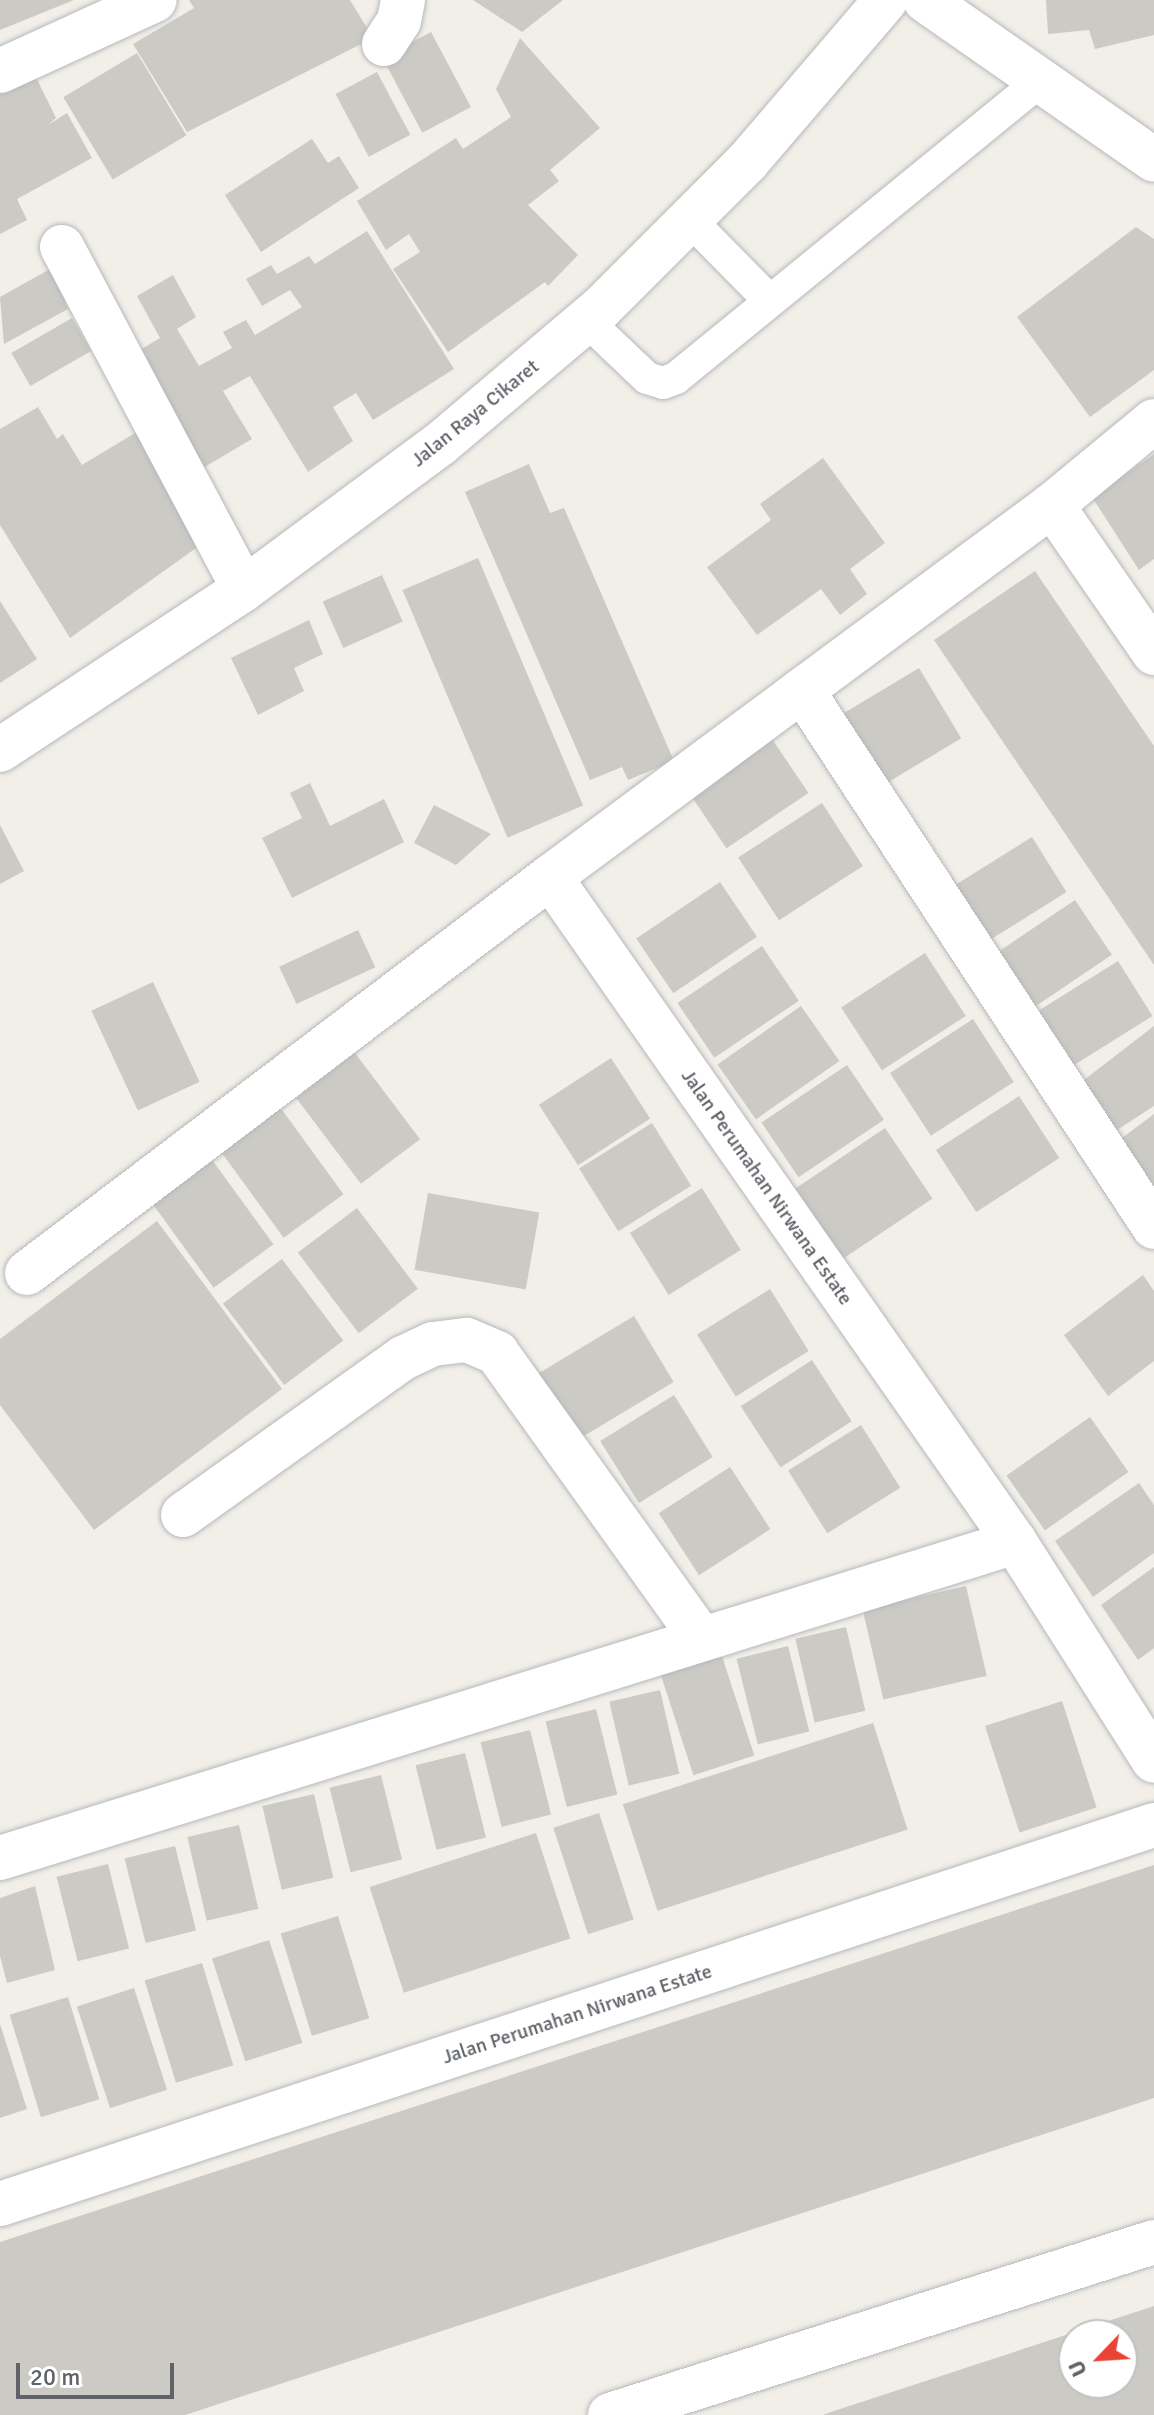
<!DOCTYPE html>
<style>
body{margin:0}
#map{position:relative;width:1154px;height:2415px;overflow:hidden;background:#f1efe8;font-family:Signika,sans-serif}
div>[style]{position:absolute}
.building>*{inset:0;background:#cccac5;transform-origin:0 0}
.roads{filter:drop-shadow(0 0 2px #b5b8bc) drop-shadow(0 0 2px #b5b8bc)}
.service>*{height:32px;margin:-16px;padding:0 16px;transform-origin:16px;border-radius:16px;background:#fff}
.minor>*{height:44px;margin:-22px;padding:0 22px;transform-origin:22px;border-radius:22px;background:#fff}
.secondary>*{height:44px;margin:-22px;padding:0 22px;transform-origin:22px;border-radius:22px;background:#fff}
span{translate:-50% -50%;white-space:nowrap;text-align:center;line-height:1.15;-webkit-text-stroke:6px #fff;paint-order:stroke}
.street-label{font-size:20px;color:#5f6368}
.north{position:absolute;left:1058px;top:2319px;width:80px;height:80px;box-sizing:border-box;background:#fff;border:2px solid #bfc1c3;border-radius:50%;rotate:245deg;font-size:22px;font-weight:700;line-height:32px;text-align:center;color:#5f6368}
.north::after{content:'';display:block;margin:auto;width:28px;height:36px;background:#ea4335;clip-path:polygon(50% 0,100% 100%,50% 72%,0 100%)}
.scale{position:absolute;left:16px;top:2363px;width:158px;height:36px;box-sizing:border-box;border:4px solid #5f6368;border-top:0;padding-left:10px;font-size:24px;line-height:28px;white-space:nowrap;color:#5f6368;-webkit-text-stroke:6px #fff;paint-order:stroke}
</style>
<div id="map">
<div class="building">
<div style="clip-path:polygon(0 0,74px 0,0 30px)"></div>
<div style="clip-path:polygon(189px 0,350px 0,373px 38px,187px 132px,133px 44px,194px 8px)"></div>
<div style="clip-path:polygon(473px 0,563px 0,522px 32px)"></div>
<div style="clip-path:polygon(1046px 0,1154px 0,1154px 35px,1095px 49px,1089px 30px,1048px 34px)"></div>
<div style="left:431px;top:32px;width:85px;height:55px;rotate:62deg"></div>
<div style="clip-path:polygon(520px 38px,600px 128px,550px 170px,559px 181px,528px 205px,578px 255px,548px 286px,545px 282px,448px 352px,393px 269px,420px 252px,409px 234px,386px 250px,357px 201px,456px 138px,463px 149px,511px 117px,496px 89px)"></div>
<div style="left:137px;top:53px;width:96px;height:86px;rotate:59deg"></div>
<div style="clip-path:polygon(28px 61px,56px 118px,48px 125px,67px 113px,92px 158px,17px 199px,27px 220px,0 234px,0 76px)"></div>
<div style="left:377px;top:72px;width:71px;height:47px;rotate:62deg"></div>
<div style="clip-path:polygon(312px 139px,328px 163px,339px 156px,359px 188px,261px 252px,225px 195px)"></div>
<div style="clip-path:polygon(1136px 227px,1154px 239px,1154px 370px,1090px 417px,1017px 317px)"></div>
<div style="clip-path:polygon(367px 231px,454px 369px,373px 420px,356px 393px,333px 407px,353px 441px,308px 472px,250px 376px,223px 391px,252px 439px,196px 472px,127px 358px,160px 338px,137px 296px,173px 275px,196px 317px,177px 329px,199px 366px,232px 348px,223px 332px,246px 320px,255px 335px,302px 307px,290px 290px,262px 306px,246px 279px,271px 265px,277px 274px,309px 256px,315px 264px)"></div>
<div style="clip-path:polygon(52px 268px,68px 309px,4px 344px,0 297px)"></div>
<div style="left:72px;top:318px;width:38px;height:70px;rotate:60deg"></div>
<div style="clip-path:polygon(38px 407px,57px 439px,63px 434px,82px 465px,140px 430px,206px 541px,70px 638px,0 525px,0 429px)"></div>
<div style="clip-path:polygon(1154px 454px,1154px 559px,1139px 570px,1092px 497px)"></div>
<div style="clip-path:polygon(823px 458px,885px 543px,850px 569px,867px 594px,840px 615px,821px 589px,757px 635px,707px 567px,771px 520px,760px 504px)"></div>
<div style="clip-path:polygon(529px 464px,550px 513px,564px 508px,674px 761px,628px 780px,622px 767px,590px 780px,465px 492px)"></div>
<div style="left:478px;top:558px;width:269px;height:82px;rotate:67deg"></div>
<div style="clip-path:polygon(1035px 571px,1154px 746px,1154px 965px,934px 640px)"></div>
<div style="left:382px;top:575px;width:51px;height:65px;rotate:66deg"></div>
<div style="clip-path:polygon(0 601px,37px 659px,0 683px)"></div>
<div style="clip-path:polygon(309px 620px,323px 654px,294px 668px,304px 691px,258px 715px,231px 658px)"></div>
<div style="left:919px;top:668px;width:82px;height:99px;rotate:59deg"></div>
<div style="left:766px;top:730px;width:76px;height:99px;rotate:56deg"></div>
<div style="clip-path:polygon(310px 783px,330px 826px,384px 799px,404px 842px,292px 898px,262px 838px,302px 818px,290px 793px)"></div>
<div style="left:822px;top:803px;width:75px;height:100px;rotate:57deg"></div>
<div style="clip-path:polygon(434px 805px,491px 834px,456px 865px,414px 843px)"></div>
<div style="clip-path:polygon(0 825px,24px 871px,0 884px)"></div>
<div style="left:1032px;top:837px;width:65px;height:98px;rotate:58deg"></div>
<div style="left:720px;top:882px;width:66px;height:101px;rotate:56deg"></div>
<div style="left:1075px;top:900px;width:66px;height:96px;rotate:56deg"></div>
<div style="left:358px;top:930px;width:41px;height:87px;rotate:65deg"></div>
<div style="left:762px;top:946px;width:66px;height:102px;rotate:56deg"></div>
<div style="left:925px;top:953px;width:75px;height:100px;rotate:57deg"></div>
<div style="left:1118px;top:961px;width:65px;height:97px;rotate:58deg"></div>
<div style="left:153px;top:982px;width:110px;height:68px;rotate:65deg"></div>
<div style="left:801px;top:1006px;width:67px;height:102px;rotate:55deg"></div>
<div style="left:973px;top:1019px;width:75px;height:99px;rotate:57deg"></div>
<div style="clip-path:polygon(1154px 1026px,1154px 1106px,1114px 1132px,1080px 1083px)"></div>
<div style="left:355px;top:1053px;width:108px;height:74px;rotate:53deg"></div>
<div style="left:611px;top:1058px;width:72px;height:86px;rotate:57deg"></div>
<div style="left:847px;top:1065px;width:66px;height:103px;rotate:56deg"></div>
<div style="left:1019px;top:1096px;width:74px;height:99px;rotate:57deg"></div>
<div style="left:280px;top:1107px;width:108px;height:74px;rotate:54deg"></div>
<div style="clip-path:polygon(1154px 1114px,1154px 1190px,1118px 1141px)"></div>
<div style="left:652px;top:1123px;width:74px;height:86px;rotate:58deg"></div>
<div style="left:885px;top:1128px;width:85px;height:108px;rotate:56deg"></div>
<div style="left:210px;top:1157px;width:108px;height:74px;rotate:54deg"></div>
<div style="left:702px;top:1188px;width:73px;height:85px;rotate:58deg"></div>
<div style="left:428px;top:1193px;width:113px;height:78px;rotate:10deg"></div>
<div style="left:357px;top:1208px;width:101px;height:74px;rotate:53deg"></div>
<div style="clip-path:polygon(157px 1221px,282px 1389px,94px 1530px,0 1405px,0 1339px)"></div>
<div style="left:282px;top:1259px;width:102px;height:74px;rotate:53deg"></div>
<div style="clip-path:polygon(1143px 1275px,1154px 1291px,1154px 1361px,1108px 1396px,1064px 1335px)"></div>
<div style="left:770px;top:1289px;width:73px;height:86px;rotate:58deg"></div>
<div style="left:634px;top:1316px;width:77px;height:112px;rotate:59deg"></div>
<div style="left:812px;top:1360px;width:73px;height:85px;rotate:57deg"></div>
<div style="left:674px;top:1395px;width:73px;height:87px;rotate:58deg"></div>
<div style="left:1090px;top:1417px;width:67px;height:102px;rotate:55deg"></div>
<div style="left:861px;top:1425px;width:74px;height:86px;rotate:58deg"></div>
<div style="left:730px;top:1467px;width:74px;height:85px;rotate:57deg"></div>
<div style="clip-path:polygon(1139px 1483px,1154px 1505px,1154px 1553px,1093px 1597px,1055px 1541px)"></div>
<div style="clip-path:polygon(1154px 1567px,1154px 1648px,1138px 1660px,1101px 1605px)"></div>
<div style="left:966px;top:1586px;width:92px;height:106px;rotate:77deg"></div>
<div style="left:846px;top:1627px;width:86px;height:52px;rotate:77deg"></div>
<div style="left:788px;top:1646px;width:88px;height:53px;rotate:76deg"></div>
<div style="left:720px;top:1650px;width:111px;height:64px;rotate:72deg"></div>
<div style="left:660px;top:1690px;width:86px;height:52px;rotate:77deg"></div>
<div style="left:1062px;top:1701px;width:112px;height:81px;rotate:72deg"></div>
<div style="left:596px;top:1709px;width:88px;height:52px;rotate:76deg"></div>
<div style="left:873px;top:1723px;width:112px;height:263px;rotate:72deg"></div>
<div style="left:530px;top:1730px;width:87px;height:51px;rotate:76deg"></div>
<div style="left:465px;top:1753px;width:87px;height:51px;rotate:76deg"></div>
<div style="left:381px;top:1775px;width:87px;height:53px;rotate:76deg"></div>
<div style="left:314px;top:1794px;width:86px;height:53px;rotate:77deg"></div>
<div style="left:599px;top:1813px;width:112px;height:48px;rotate:72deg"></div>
<div style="left:239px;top:1825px;width:86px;height:53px;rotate:77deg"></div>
<div style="left:536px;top:1833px;width:111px;height:175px;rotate:72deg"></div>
<div style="left:175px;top:1846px;width:87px;height:52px;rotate:76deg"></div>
<div style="left:108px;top:1864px;width:87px;height:53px;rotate:76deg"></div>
<div style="clip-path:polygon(1154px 1865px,1154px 2098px,185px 2415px,0 2415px,0 2242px)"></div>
<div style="clip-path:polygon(35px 1886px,55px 1970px,7px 1983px,0 1956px,0 1898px)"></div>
<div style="left:338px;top:1916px;width:107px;height:60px;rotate:73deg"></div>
<div style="left:269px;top:1940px;width:108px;height:60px;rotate:72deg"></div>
<div style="left:202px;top:1963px;width:107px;height:60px;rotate:73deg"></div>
<div style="left:134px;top:1988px;width:107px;height:60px;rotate:72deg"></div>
<div style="left:68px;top:1997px;width:107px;height:61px;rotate:73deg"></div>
<div style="clip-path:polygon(0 2024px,27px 2109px,0 2118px)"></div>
<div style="clip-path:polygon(evenodd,1154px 2306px,1154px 2415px,823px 2415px,834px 2411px,1154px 2306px,1074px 2335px,1122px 2335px,1122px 2383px,1074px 2383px,1074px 2335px)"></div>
</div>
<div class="roads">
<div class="service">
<div style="left:689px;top:219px;width:115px;rotate:45.4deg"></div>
<div style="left:586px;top:320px;width:84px;rotate:43.6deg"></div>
<div style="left:647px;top:378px;width:17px;rotate:17deg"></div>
<div style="left:663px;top:383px;width:14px;rotate:-21deg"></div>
<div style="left:676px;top:378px;width:471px;rotate:-39.2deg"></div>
</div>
<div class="minor">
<div style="left:925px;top:0;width:279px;rotate:34.9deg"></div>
<div style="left:384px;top:44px;width:27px;rotate:-57deg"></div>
<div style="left:399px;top:21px;width:21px;rotate:-79deg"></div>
<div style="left:0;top:71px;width:170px;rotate:-24.6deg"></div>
<div style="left:62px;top:247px;width:387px;rotate:62deg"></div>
<div style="left:1154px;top:421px;width:132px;rotate:140.5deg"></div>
<div style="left:1052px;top:505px;width:625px;rotate:143.46deg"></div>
<div style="left:550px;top:877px;width:811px;rotate:55.04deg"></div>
<div style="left:1015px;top:1542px;width:259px;rotate:57.6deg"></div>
<div style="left:1052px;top:505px;width:180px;rotate:55.4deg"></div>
<div style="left:802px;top:690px;width:642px;rotate:56.76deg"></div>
<div style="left:27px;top:1273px;width:656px;rotate:-37.13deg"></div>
<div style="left:183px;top:1515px;width:270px;rotate:-35.5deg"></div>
<div style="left:403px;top:1358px;width:33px;rotate:-25deg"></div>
<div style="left:433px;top:1344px;width:34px;rotate:-7deg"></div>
<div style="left:467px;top:1340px;width:33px;rotate:23deg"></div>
<div style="left:497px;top:1353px;width:350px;rotate:54.4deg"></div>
<div style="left:0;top:1858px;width:1063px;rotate:-17.29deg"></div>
<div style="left:0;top:2204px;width:1215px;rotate:-18.18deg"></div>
<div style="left:610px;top:2415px;width:571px;rotate:-17.64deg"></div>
</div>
<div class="secondary">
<div style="left:0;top:750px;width:292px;rotate:-33.4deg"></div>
<div style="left:244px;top:589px;width:244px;rotate:-36.5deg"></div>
<div style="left:440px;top:444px;width:209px;rotate:-40.2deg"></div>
<div style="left:600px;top:309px;width:208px;rotate:-45deg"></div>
<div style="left:747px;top:162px;width:213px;rotate:-49.4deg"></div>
</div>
</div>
<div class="street-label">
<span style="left:475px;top:413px;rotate:-39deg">Jalan Raya Cikaret</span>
<span style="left:767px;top:1187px;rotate:55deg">Jalan Perumahan Nirwana Estate</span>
<span style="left:577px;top:2014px;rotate:-18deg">Jalan Perumahan Nirwana Estate</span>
</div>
<div class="north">U</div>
<div class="scale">20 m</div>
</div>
